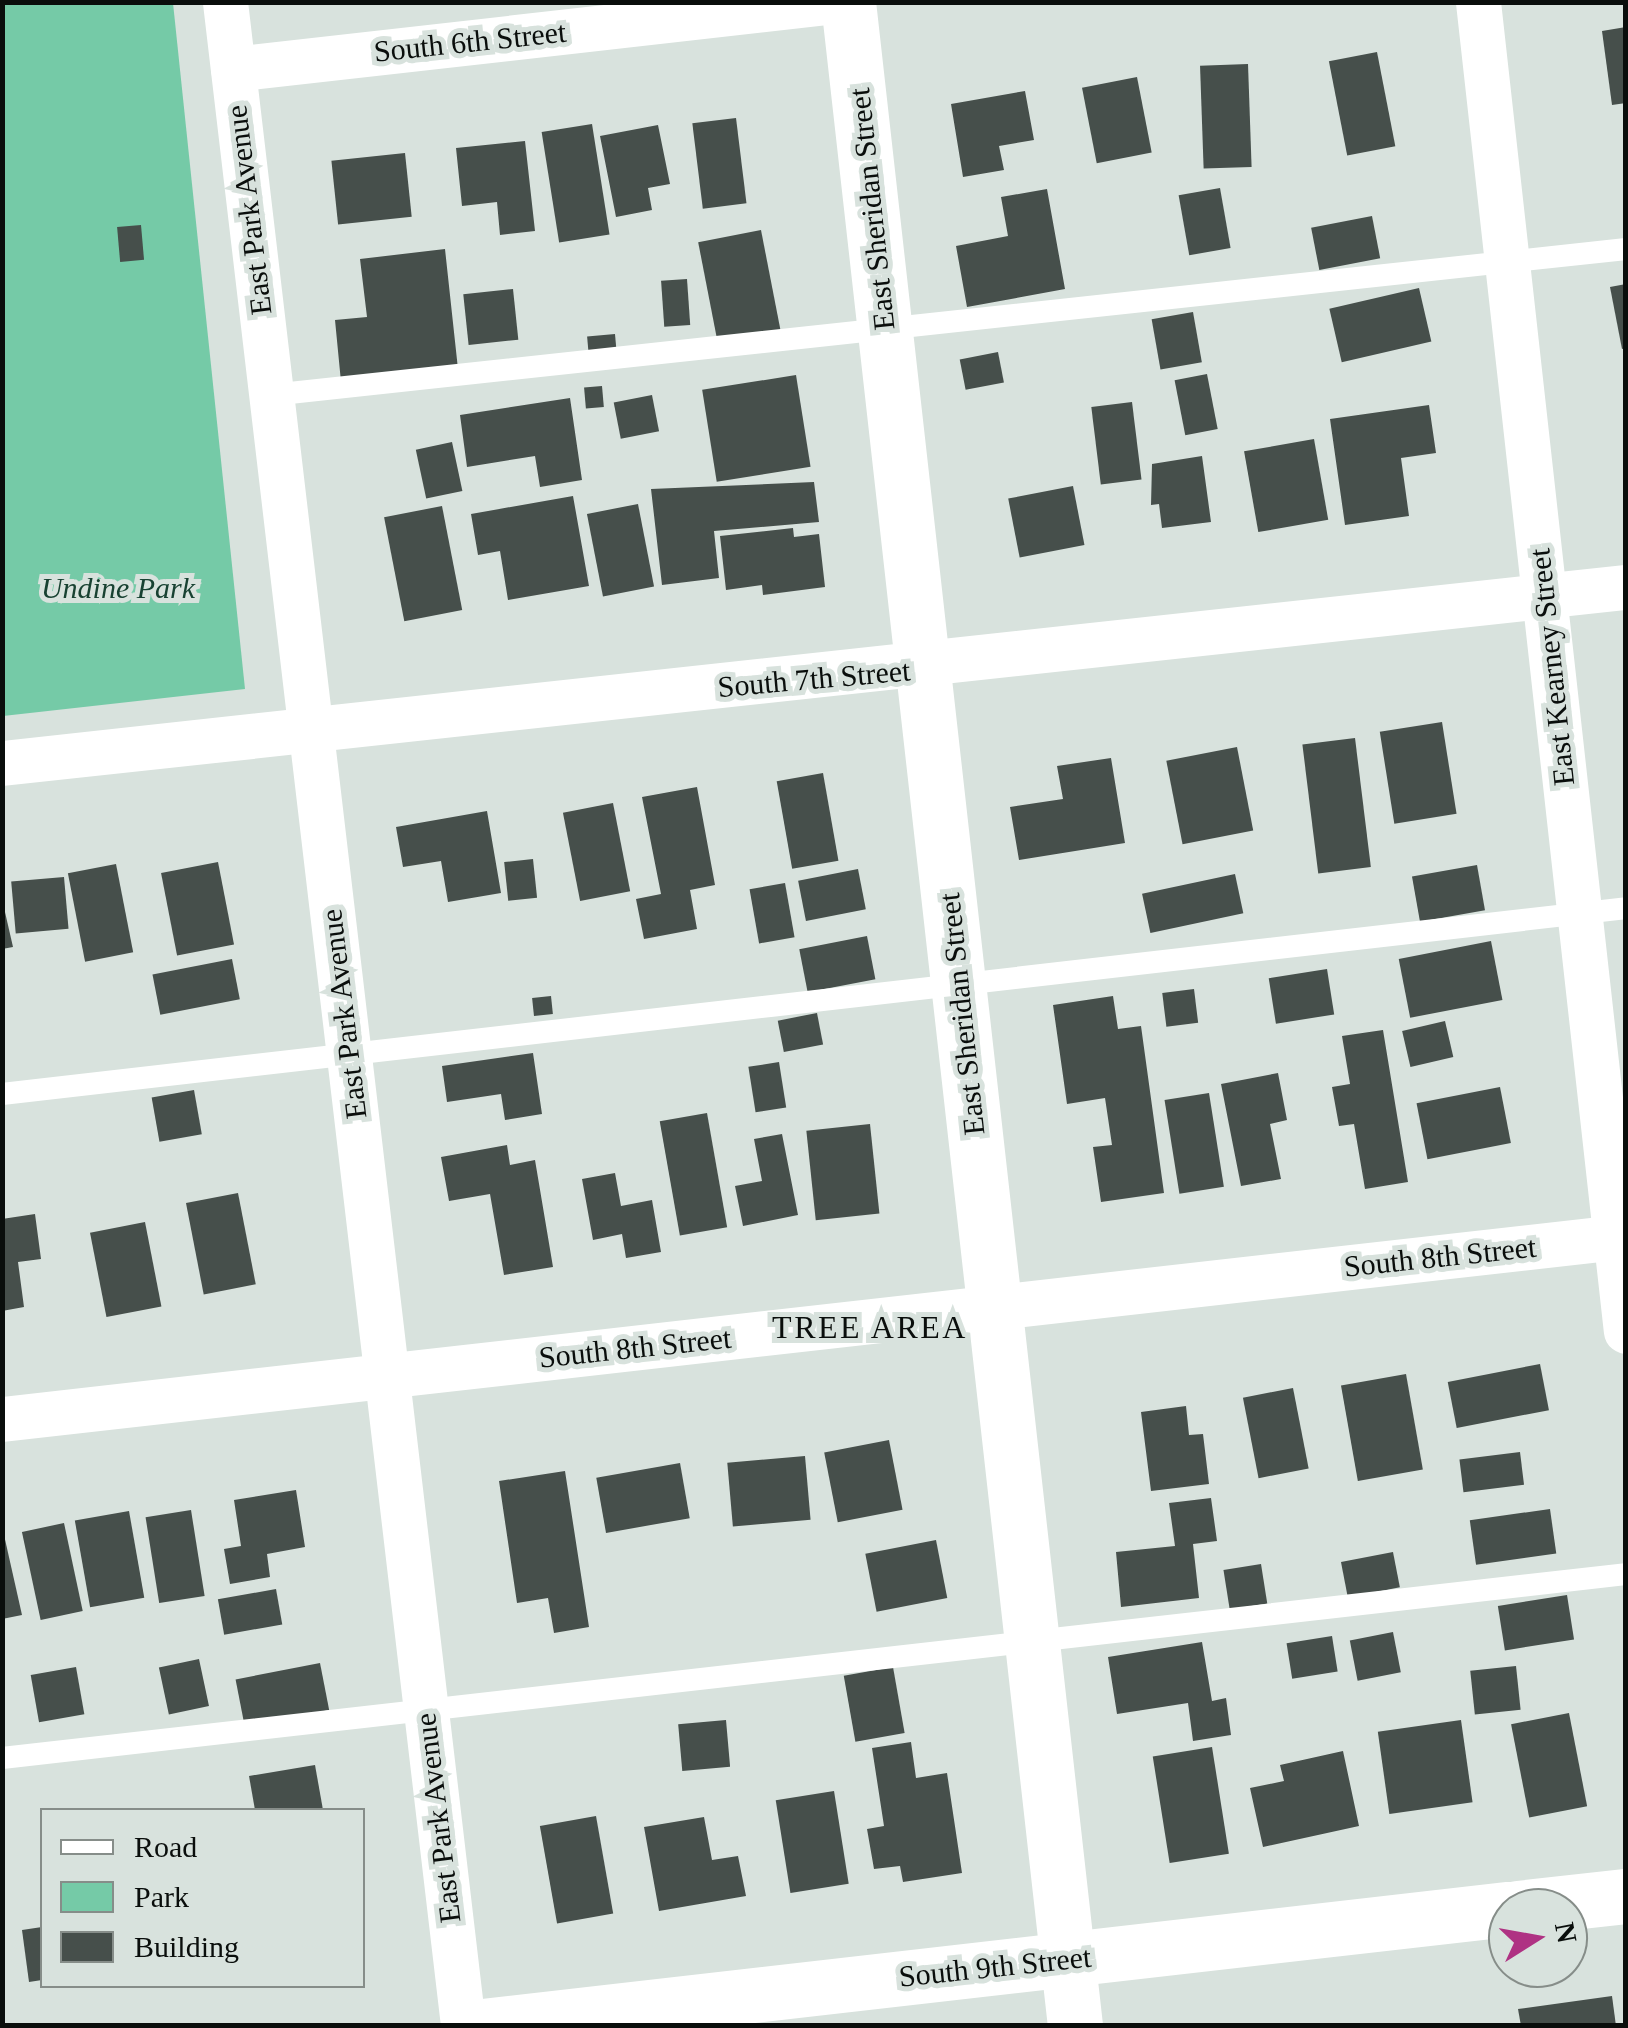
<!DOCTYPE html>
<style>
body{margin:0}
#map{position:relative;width:1628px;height:2028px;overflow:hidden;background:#d8e2dd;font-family:Georgia,serif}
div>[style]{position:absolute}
.green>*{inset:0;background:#75caa7}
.building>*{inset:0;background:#464f4b;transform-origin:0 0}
.service>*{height:22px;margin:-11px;padding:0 11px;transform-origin:11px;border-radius:11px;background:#fff}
.minor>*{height:45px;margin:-22.5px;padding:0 22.5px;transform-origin:22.5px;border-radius:22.5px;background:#fff}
.tertiary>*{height:55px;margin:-27.5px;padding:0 27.5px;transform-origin:27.5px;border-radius:27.5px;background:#fff}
.secondary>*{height:55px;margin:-27.5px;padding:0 27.5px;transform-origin:27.5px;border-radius:27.5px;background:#fff}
span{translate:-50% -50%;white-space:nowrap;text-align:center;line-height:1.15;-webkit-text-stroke:10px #d8e2dd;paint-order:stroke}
.street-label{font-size:30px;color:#0a0e0c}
.park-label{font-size:30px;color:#184232;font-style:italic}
.neighbourhood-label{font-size:32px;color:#0a0e0c;letter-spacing:2.5px}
.frame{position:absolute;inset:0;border:5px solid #0a0e0c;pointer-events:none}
.legend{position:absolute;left:40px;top:1808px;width:325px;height:180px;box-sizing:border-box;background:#d8e2dd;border:2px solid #868d89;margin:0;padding:12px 18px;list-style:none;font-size:30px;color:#0a0e0c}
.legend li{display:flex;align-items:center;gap:20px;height:50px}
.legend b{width:50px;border:2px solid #868d89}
.north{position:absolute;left:1488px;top:1888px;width:100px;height:100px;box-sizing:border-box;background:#d8e2dd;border:2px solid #868d89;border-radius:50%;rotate:79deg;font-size:28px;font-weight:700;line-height:40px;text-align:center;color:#0a0e0c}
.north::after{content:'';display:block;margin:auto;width:35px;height:45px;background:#af3283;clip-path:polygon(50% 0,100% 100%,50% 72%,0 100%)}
</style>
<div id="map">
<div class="green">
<div style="clip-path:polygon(2px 3px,173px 3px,245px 689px,3px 716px)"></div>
</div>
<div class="building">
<div style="clip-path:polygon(1626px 27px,1626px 103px,1612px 105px,1602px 31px)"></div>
<div style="left:1377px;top:52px;width:96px;height:49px;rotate:79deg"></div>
<div style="left:1248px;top:64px;width:103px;height:48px;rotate:88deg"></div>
<div style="left:1137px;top:77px;width:77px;height:56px;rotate:79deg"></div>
<div style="clip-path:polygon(1025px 91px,1034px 140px,999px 146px,1004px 170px,963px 177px,951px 104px)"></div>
<div style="left:736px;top:118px;width:86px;height:44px;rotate:83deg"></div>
<div style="left:592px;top:124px;width:112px;height:51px;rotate:81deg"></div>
<div style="clip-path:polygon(658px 125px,670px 184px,648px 188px,652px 210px,616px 217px,600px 136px)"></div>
<div style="clip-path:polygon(525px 141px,535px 231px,500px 235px,497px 202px,462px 206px,456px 148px)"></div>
<div style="left:405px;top:153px;width:64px;height:74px;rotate:84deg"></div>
<div style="left:1220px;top:188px;width:61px;height:42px;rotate:80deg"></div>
<div style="clip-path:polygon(1047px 189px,1065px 289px,967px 307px,956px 246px,1008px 236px,1001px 197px)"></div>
<div style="left:1372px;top:216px;width:43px;height:62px;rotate:79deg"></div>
<div style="left:141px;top:225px;width:35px;height:24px;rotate:85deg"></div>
<div style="left:761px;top:230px;width:103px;height:64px;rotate:79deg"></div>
<div style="clip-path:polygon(445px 249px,458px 369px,341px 382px,335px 320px,367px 317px,360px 259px)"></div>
<div style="left:687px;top:279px;width:46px;height:26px;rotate:86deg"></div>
<div style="clip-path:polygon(1626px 284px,1626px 348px,1622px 349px,1610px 287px)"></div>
<div style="left:1419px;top:288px;width:55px;height:92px;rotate:77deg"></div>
<div style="left:513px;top:289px;width:51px;height:50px;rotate:84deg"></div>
<div style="left:1193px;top:312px;width:51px;height:42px;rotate:80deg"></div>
<div style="left:615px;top:334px;width:21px;height:28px;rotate:85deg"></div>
<div style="left:998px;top:352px;width:31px;height:39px;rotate:79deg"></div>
<div style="left:1207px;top:374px;width:56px;height:33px;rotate:79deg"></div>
<div style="left:796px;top:375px;width:93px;height:95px;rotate:81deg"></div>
<div style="left:602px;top:386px;width:21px;height:18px;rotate:85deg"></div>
<div style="left:652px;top:395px;width:37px;height:39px;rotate:79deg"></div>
<div style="clip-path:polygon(570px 398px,582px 480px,540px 487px,535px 456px,467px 467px,460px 415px)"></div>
<div style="left:1132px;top:402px;width:78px;height:41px;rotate:83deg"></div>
<div style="clip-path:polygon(1429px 405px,1436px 453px,1401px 458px,1409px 516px,1345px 525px,1330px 419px)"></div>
<div style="left:1314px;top:439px;width:82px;height:71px;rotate:80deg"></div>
<div style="left:452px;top:442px;width:50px;height:37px;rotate:78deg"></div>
<div style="clip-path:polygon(1202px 456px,1211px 522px,1162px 528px,1159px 504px,1151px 505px,1152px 464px)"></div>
<div style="clip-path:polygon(814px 482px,819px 522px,714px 531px,719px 578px,662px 585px,651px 489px)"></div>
<div style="left:1073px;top:486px;width:60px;height:66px;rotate:79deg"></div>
<div style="clip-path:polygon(573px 496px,589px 586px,508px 600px,500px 551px,478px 555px,471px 514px)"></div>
<div style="left:638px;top:504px;width:84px;height:52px;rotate:79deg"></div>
<div style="left:442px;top:506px;width:106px;height:59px;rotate:79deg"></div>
<div style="clip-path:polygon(793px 528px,794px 537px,819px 534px,825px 587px,763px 595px,762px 585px,726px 590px,720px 536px)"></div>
<div style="left:1442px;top:722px;width:93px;height:63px;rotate:81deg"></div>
<div style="left:1355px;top:738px;width:130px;height:53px;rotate:83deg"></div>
<div style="left:1237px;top:747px;width:85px;height:72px;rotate:79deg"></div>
<div style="clip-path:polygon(1111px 758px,1125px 843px,1019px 860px,1010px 807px,1063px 799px,1057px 766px)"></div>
<div style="left:823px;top:773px;width:89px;height:47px;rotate:80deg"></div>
<div style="clip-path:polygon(697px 787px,715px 885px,690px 890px,697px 929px,644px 939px,636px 899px,661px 894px,642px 797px)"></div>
<div style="left:613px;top:803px;width:90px;height:51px;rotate:79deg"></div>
<div style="clip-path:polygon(487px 811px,501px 893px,448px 902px,441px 861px,403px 867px,396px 827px)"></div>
<div style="left:533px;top:859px;width:39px;height:29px;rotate:84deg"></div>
<div style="left:218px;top:862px;width:84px;height:58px;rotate:79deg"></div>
<div style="left:116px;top:864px;width:90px;height:49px;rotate:79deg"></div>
<div style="left:1477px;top:865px;width:46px;height:66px;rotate:80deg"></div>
<div style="left:858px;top:869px;width:41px;height:61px;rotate:79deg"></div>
<div style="left:1235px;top:874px;width:40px;height:95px;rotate:78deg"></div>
<div style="left:64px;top:877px;width:52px;height:53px;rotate:85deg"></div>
<div style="left:785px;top:883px;width:55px;height:36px;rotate:80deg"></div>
<div style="clip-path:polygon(2px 899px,13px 947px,2px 949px)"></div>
<div style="left:867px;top:936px;width:44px;height:69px;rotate:79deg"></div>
<div style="left:1491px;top:941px;width:60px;height:94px;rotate:79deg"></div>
<div style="left:232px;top:959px;width:41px;height:81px;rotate:79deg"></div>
<div style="left:1327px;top:969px;width:46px;height:59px;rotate:81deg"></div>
<div style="left:1194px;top:989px;width:34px;height:32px;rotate:83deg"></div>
<div style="left:551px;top:996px;width:18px;height:19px;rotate:84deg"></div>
<div style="clip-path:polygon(1113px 996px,1118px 1029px,1141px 1026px,1164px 1193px,1101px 1202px,1093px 1147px,1112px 1145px,1105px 1098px,1067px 1104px,1053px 1005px)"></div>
<div style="left:817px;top:1013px;width:32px;height:40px;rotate:79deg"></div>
<div style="left:1445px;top:1021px;width:37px;height:44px;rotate:77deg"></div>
<div style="clip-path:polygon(1383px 1030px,1408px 1182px,1365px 1189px,1354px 1124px,1339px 1126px,1332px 1087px,1350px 1084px,1342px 1036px)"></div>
<div style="clip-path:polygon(533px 1053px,542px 1114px,505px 1120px,501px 1094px,447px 1102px,442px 1066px)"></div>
<div style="left:779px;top:1062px;width:46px;height:31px;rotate:81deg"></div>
<div style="clip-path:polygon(1278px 1073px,1287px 1120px,1270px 1124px,1281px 1179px,1241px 1186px,1221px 1084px)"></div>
<div style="left:1500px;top:1087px;width:57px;height:85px;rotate:79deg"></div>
<div style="left:194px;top:1090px;width:45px;height:43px;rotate:80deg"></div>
<div style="left:1209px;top:1093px;width:95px;height:45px;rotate:81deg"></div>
<div style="left:707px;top:1113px;width:116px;height:48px;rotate:80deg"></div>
<div style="left:870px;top:1124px;width:90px;height:64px;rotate:84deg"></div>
<div style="clip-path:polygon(782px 1134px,798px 1215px,743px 1226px,735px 1186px,762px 1181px,754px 1139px)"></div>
<div style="clip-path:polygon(507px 1145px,510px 1165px,535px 1160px,553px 1267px,504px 1275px,490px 1194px,449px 1201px,441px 1157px)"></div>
<div style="clip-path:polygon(615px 1173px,621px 1206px,652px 1200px,661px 1252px,626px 1258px,622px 1234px,593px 1240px,582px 1179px)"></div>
<div style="left:238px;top:1193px;width:93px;height:53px;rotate:79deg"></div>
<div style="clip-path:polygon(35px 1214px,41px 1259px,18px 1262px,24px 1307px,2px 1311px,2px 1219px)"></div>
<div style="left:145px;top:1222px;width:86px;height:56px;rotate:79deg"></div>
<div style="left:1540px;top:1364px;width:47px;height:94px;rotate:79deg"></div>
<div style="left:1406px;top:1374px;width:97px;height:66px;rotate:80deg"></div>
<div style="left:1293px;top:1388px;width:82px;height:51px;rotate:79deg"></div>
<div style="clip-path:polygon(1186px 1406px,1189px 1435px,1203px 1434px,1209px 1484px,1151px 1491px,1141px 1412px)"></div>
<div style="left:889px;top:1440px;width:71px;height:66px;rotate:79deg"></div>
<div style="left:1520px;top:1452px;width:33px;height:61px;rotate:83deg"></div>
<div style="left:805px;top:1456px;width:64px;height:78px;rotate:85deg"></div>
<div style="left:680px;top:1463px;width:56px;height:85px;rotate:80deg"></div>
<div style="clip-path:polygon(565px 1471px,589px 1627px,554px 1633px,548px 1598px,517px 1603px,499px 1481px)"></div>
<div style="clip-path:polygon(296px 1490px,305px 1547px,267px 1554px,270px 1577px,230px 1584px,224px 1549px,241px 1546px,234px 1500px)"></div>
<div style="clip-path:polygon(1211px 1498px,1217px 1541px,1193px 1544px,1199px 1598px,1121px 1607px,1116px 1552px,1175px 1546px,1169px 1503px)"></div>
<div style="left:1550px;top:1509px;width:45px;height:81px;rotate:82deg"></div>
<div style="left:191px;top:1510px;width:87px;height:46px;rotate:81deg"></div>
<div style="left:129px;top:1511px;width:88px;height:55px;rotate:80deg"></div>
<div style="left:64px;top:1523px;width:90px;height:43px;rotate:78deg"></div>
<div style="clip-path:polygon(2px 1526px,22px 1615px,2px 1619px)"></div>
<div style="left:936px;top:1540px;width:59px;height:72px;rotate:79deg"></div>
<div style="left:1393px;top:1552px;width:36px;height:53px;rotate:79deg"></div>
<div style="left:1261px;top:1564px;width:40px;height:38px;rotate:81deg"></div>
<div style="left:276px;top:1589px;width:36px;height:59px;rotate:80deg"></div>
<div style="left:1567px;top:1595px;width:45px;height:70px;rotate:81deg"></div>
<div style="left:1393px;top:1632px;width:41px;height:44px;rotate:79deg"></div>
<div style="left:1332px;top:1636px;width:36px;height:46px;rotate:81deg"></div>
<div style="clip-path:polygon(1202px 1642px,1212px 1701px,1226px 1698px,1231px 1735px,1193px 1741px,1188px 1703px,1117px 1714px,1108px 1657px)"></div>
<div style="left:199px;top:1659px;width:48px;height:41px;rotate:78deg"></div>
<div style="left:320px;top:1663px;width:48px;height:86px;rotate:79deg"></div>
<div style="left:1516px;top:1666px;width:44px;height:46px;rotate:84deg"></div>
<div style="left:76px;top:1667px;width:48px;height:46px;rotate:80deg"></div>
<div style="left:893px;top:1667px;width:67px;height:50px;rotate:80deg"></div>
<div style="left:1569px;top:1713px;width:95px;height:59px;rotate:79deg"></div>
<div style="left:726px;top:1720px;width:47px;height:48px;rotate:85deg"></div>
<div style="left:1461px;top:1720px;width:83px;height:84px;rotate:82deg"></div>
<div style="clip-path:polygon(911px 1742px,916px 1778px,947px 1773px,962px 1873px,903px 1882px,900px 1866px,874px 1869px,867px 1829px,884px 1826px,872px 1748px)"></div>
<div style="left:1212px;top:1747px;width:108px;height:60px;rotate:81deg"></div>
<div style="clip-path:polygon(1343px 1751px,1359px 1826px,1263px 1847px,1250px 1788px,1284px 1781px,1280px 1765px)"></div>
<div style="clip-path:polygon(315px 1765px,323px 1810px,255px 1810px,249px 1776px)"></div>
<div style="left:834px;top:1791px;width:94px;height:59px;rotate:81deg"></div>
<div style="left:596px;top:1816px;width:99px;height:57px;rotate:80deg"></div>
<div style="clip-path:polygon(704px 1817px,712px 1860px,738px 1856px,746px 1896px,659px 1911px,644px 1827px)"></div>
<div style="clip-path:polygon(42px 1927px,42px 1980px,29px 1982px,22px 1930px)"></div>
<div style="clip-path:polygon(1612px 1996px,1616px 2026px,1521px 2026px,1518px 2009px)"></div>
</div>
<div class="service">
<div style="left:271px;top:395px;width:1363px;rotate:-6.15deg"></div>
<div style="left:2px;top:1094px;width:1635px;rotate:-6.53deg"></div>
<div style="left:2px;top:1758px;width:1634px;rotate:-6.46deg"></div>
</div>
<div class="minor">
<div style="left:225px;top:2px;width:2038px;rotate:83.29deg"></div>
<div style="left:1478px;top:2px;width:1337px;rotate:83.65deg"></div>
<div style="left:233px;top:69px;width:598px;rotate:-6.44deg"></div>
<div style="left:2px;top:763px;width:1634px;rotate:-6.19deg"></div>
<div style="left:2px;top:1419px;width:1634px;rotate:-6.43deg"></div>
</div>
<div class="tertiary">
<div style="left:848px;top:2px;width:2037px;rotate:83.6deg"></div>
</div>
<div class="secondary">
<div style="left:1517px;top:1908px;width:110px;rotate:-6.3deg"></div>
<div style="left:482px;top:2026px;width:1033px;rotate:-6.51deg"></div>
</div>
<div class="street-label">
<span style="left:470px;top:42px;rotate:-6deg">South 6th Street</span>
<span style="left:872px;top:209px;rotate:-96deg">East Sheridan Street</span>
<span style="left:249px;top:210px;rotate:-97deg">East Park Avenue</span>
<span style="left:1552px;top:667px;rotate:-96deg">East Kearney Street</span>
<span style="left:814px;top:679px;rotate:-5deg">South 7th Street</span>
<span style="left:344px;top:1014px;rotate:-97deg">East Park Avenue</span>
<span style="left:962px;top:1014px;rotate:-96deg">East Sheridan Street</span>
<span style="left:1440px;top:1257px;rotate:-6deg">South 8th Street</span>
<span style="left:635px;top:1348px;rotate:-6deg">South 8th Street</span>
<span style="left:438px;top:1818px;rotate:-97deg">East Park Avenue</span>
<span style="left:995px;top:1967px;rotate:-6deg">South 9th Street</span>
</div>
<div class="park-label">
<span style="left:118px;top:588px">Undine Park</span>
</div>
<div class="neighbourhood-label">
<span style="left:870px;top:1327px">TREE AREA</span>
</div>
<div class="frame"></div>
<ul class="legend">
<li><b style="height:12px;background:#fff"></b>Road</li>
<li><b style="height:28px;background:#75caa7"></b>Park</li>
<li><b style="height:28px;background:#464f4b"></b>Building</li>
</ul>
<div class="north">N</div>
</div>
